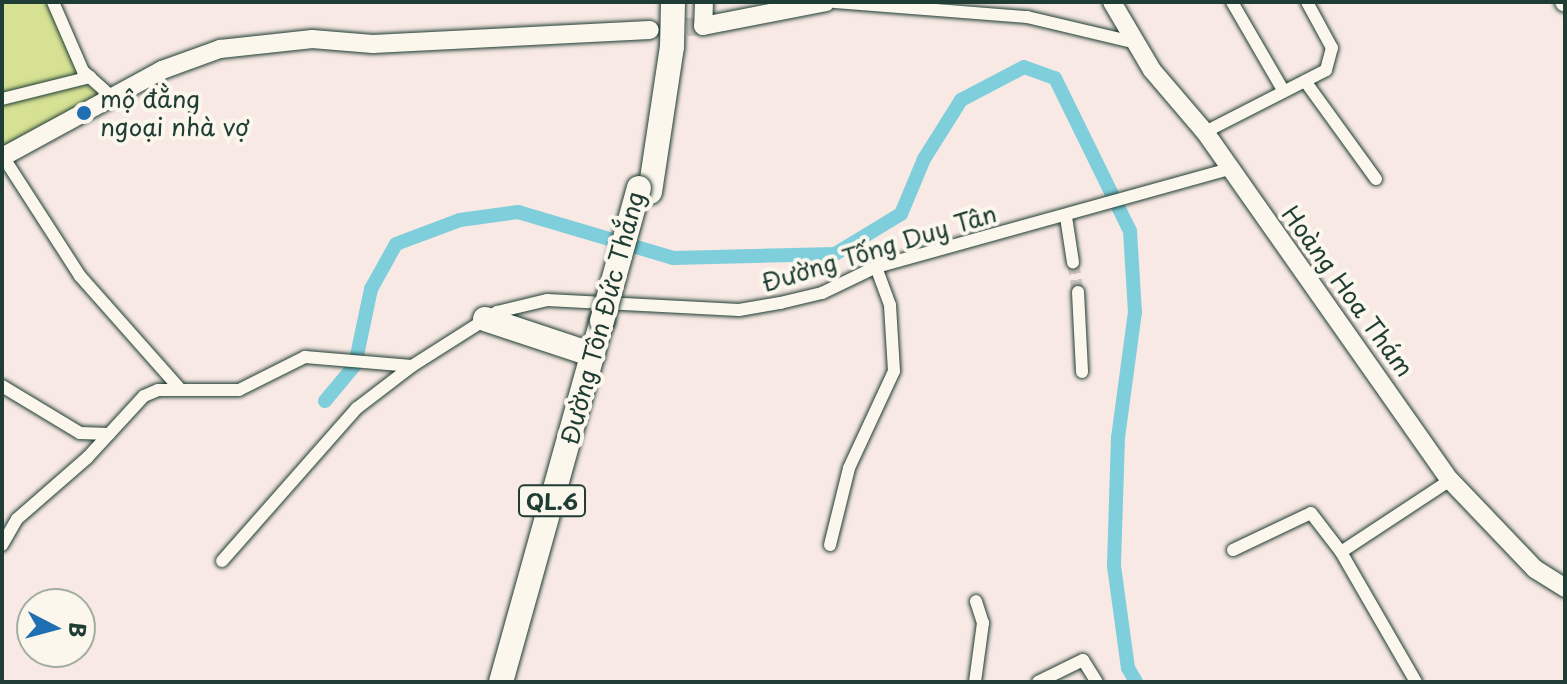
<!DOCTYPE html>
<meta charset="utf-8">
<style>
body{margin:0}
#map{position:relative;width:1567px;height:684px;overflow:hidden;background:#f8e9e4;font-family:"Playpen Sans",sans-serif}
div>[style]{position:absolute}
.green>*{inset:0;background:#d6e194}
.canal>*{height:14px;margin:-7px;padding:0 7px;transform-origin:7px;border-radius:7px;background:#7fcedb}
.street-tunnel>*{height:12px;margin-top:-6px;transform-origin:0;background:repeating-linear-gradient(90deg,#cdc7c1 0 12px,transparent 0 18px)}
.secondary-tunnel>*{height:18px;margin-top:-9px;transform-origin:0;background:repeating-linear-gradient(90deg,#cdc7c1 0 18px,transparent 0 27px)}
.roads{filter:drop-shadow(0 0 2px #1f3d34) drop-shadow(0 0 2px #1f3d34)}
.street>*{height:12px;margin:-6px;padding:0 6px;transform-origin:6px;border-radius:6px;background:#fbf7ec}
.secondary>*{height:18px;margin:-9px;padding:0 9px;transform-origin:9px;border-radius:9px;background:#fbf7ec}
.highway>*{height:24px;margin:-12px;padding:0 12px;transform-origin:12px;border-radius:12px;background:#fbf7ec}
.bridges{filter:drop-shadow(0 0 2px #1f3d34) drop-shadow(0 0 2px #1f3d34)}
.highway-bridge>*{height:24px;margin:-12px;padding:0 12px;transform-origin:12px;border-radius:12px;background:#fbf7ec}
.dots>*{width:22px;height:22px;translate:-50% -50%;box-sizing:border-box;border:4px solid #fbf7ec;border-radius:50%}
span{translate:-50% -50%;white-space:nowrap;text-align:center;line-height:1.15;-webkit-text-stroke:8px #fbf7ec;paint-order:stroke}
.shield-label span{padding:2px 6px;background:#fbf7ec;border:2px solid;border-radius:6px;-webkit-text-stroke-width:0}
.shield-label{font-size:22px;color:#1f3d34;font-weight:700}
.poi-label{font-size:24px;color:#1f3d34}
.left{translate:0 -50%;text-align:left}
.street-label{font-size:24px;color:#1f3d34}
.frame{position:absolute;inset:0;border:4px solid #1f3d34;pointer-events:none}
.north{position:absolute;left:16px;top:588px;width:80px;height:80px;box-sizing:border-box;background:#fbf7ec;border:2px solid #a3ada2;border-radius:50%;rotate:96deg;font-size:22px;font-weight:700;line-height:32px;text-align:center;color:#1f3d34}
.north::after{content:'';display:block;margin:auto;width:28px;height:36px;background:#1f6fb2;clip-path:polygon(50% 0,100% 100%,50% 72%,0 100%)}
</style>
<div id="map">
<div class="green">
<div style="clip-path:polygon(2px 2px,58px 2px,80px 80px,107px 100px,2px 155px)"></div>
</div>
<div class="canal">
<div style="left:325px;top:401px;width:47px;rotate:-50.2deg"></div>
<div style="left:355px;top:365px;width:78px;rotate:-78.1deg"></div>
<div style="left:371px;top:289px;width:51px;rotate:-60.9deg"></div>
<div style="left:396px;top:244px;width:68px;rotate:-20.6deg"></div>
<div style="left:460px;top:220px;width:59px;rotate:-7.9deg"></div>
<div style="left:518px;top:212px;width:162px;rotate:16.5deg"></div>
<div style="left:673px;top:258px;width:162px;rotate:-1.4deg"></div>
<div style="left:835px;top:254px;width:77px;rotate:-31.2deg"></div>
<div style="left:901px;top:214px;width:60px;rotate:-67.3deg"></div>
<div style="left:924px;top:159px;width:70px;rotate:-57.9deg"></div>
<div style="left:961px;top:100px;width:71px;rotate:-27.6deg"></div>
<div style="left:1024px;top:67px;width:33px;rotate:20deg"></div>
<div style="left:1055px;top:78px;width:170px;rotate:63.9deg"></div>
<div style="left:1130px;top:231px;width:81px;rotate:86.5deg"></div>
<div style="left:1135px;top:312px;width:126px;rotate:97.7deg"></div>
<div style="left:1118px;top:437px;width:129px;rotate:91.8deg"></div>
<div style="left:1114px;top:566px;width:103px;rotate:82.2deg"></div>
<div style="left:1128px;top:668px;width:16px;rotate:60deg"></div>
</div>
<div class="street-tunnel">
<div style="left:1073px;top:262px;width:30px;rotate:81deg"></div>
</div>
<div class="secondary-tunnel">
<div style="left:660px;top:29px;width:43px;rotate:-4deg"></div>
</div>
<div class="roads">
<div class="street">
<div style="left:53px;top:2px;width:75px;rotate:66.5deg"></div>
<div style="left:83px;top:71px;width:39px;rotate:42deg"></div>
<div style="left:835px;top:2px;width:193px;rotate:4.5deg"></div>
<div style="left:1027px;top:17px;width:109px;rotate:13.3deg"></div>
<div style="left:1232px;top:2px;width:102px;rotate:59.9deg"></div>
<div style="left:1305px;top:81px;width:121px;rotate:54.1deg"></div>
<div style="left:2px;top:99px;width:91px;rotate:-14deg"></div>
<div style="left:1205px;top:132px;width:136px;rotate:-27.1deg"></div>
<div style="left:1326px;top:70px;width:23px;rotate:-75deg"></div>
<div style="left:1332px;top:48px;width:52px;rotate:-118.5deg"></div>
<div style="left:2px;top:155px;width:144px;rotate:57.2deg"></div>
<div style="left:80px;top:276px;width:151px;rotate:48.5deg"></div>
<div style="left:1066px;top:217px;width:46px;rotate:81.2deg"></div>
<div style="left:1078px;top:292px;width:80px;rotate:87.1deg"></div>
<div style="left:2px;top:386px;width:91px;rotate:31.1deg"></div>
<div style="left:80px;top:433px;width:29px;rotate:2deg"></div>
<div style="left:2px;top:545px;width:30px;rotate:-60deg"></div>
<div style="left:17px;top:519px;width:93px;rotate:-41.1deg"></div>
<div style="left:87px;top:458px;width:84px;rotate:-47.4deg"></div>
<div style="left:144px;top:396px;width:15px;rotate:-23deg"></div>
<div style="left:158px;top:390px;width:81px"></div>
<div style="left:239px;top:390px;width:74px;rotate:-26.6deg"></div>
<div style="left:305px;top:357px;width:107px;rotate:4.8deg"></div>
<div style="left:412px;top:366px;width:101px;rotate:-32.4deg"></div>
<div style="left:497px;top:312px;width:51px;rotate:-13.5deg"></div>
<div style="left:547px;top:300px;width:192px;rotate:3deg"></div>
<div style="left:739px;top:310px;width:42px;rotate:-9.7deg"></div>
<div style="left:780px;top:303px;width:43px;rotate:-13.4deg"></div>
<div style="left:822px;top:293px;width:60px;rotate:-25.7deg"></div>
<div style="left:876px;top:267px;width:367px;rotate:-15.5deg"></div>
<div style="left:830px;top:545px;width:79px;rotate:-76.1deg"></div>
<div style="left:849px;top:468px;width:107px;rotate:-65.1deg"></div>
<div style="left:894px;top:371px;width:66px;rotate:-93.5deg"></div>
<div style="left:890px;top:305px;width:40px;rotate:-110.2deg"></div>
<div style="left:1233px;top:550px;width:86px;rotate:-25.4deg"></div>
<div style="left:1311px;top:513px;width:49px;rotate:52.4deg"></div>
<div style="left:222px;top:561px;width:204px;rotate:-48.6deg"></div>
<div style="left:357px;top:408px;width:69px;rotate:-37.4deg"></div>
<div style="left:975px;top:682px;width:60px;rotate:-82.3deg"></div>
<div style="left:983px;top:623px;width:23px;rotate:-108deg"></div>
<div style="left:1038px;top:682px;width:50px;rotate:-26.1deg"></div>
<div style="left:1083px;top:660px;width:26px;rotate:58deg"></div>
<div style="left:1416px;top:682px;width:150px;rotate:-120deg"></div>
<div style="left:1341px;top:552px;width:131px;rotate:-33.4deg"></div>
</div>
<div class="secondary">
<div style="left:704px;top:2px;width:24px;rotate:92deg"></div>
<div style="left:703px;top:26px;width:125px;rotate:-11deg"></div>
<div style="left:1112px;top:2px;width:79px;rotate:59.5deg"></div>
<div style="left:1152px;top:70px;width:82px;rotate:49.5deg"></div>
<div style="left:1205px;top:132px;width:426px;rotate:54.9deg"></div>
<div style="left:1450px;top:480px;width:123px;rotate:46.3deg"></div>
<div style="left:1535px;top:569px;width:36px;rotate:32deg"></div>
<div style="left:1564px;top:2px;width:1px;rotate:45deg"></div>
<div style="left:6px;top:155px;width:178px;rotate:-28.6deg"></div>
<div style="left:162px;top:70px;width:62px;rotate:-19.9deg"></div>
<div style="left:220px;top:49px;width:93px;rotate:-6.2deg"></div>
<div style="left:312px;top:39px;width:61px;rotate:4.7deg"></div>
<div style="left:373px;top:44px;width:277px;rotate:-2.9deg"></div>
</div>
<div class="highway">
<div style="left:650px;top:192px;width:147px;rotate:-81.4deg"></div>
<div style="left:672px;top:47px;width:45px;rotate:-88.7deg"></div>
<div style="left:485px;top:319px;width:114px;rotate:18.4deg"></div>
<div style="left:501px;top:682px;width:375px;rotate:-74.4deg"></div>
</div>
</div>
<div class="bridges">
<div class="highway-bridge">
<div style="left:602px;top:321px;width:138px;rotate:-74.5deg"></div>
</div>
</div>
<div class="dots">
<div style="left:84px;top:113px;background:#1f6fb2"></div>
</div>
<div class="shield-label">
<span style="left:552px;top:501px">QL.6</span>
</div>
<div class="poi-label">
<span class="left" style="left:100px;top:113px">mộ đằng<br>ngoại nhà vợ</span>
</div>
<div class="street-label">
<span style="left:879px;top:248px;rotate:-17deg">Đường Tống Duy Tân</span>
<span style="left:1348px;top:291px;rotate:54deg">Hoàng Hoa Thám</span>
<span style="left:602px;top:318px;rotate:-75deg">Đường Tôn Đức Thắng</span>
</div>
<div class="frame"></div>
<div class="north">B</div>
</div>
